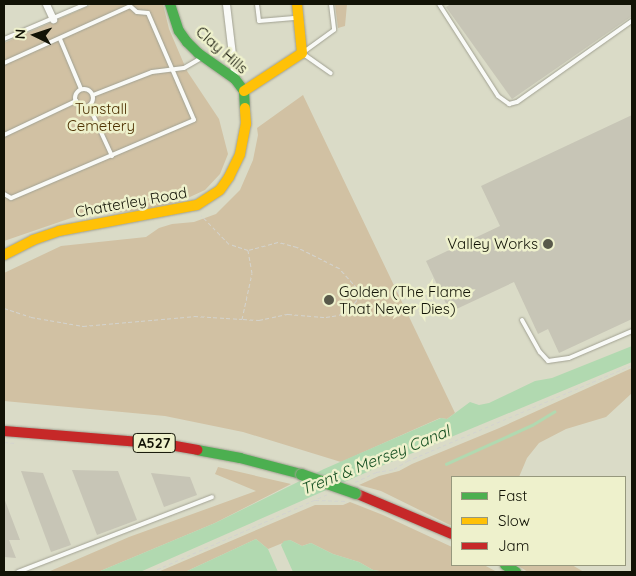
<!DOCTYPE html>
<style>
body{margin:0}
#map{position:relative;width:636px;height:576px;overflow:hidden;background:#dadbc7;font-family:Quicksand,sans-serif}
div>[style]{position:absolute}
.green>*{inset:0;background:#d1c1a3}
.water>*{inset:0;background:#b1d9b0}
.stream>*{height:2.5px;margin:-1.25px;padding:0 1.25px;transform-origin:1.25px;border-radius:1.25px;background:#b1d9b0}
.building>*{inset:0;background:#c7c5b6}
.path>*{height:1px;margin-top:-0.5px;transform-origin:0;background:repeating-linear-gradient(90deg,#d3d3ce 0 4px,transparent 0 6.5px)}
.roads{filter:drop-shadow(0 0 1px #a1a192) drop-shadow(0 0 1px #a1a192)}
.lane>*{height:4px;margin:-2px;padding:0 2px;transform-origin:2px;border-radius:2px;background:#f9faf7}
.lane>.ring{margin:-2px;padding:0;box-sizing:content-box;background:none;border:4px solid #f9faf7;border-radius:50%}
.street>*{height:7px;margin:-3.5px;padding:0 3.5px;transform-origin:3.5px;border-radius:3.5px;background:#f9faf7}
.fast>*{height:10px;margin:-5px;padding:0 5px;transform-origin:5px;border-radius:5px;background:#4caf50}
.slow>*{height:10px;margin:-5px;padding:0 5px;transform-origin:5px;border-radius:5px;background:#ffc107}
.jam>*{height:10px;margin:-5px;padding:0 5px;transform-origin:5px;border-radius:5px;background:#c62828}
.bridges{filter:drop-shadow(0 0 1px #a1a192) drop-shadow(0 0 1px #a1a192)}
.fast-bridge>*{height:11px;margin:-5.5px;padding:0 5.5px;transform-origin:5.5px;border-radius:5.5px;background:#4caf50}
.dots>*{width:14px;height:14px;translate:-50% -50%;box-sizing:border-box;border:2px solid #eef1cc;border-radius:50%}
span{translate:-50% -50%;white-space:nowrap;text-align:center;line-height:1.15;-webkit-text-stroke:5px #eef1cc;paint-order:stroke}
.shield-label span{padding:1px 4px;background:#eef1cc;border:1px solid;border-radius:4px;-webkit-text-stroke-width:0}
.shield-label{font-size:14px;color:#121306;font-weight:700}
.street-label{font-size:15px;color:#121306}
.park-label{font-size:15px;color:#4d3000}
.poi-label{font-size:15px;color:#121306}
.right{translate:-100% -50%;text-align:right}
.left{translate:0 -50%;text-align:left}
.water-label{font-size:16px;color:#144f21;font-style:italic}
.frame{position:absolute;inset:0;border:5px solid #121306;pointer-events:none}
.legend{position:absolute;left:451px;top:476px;width:175px;height:90px;box-sizing:border-box;background:#eef1cc;border:1px solid #96987d;margin:0;padding:6px 9px;list-style:none;font-size:15px;color:#121306}
.legend li{display:flex;align-items:center;gap:10px;height:25px}
.legend b{width:25px;border:1px solid #96987d}
.north{position:absolute;left:10px;top:10px;width:50px;height:50px;-webkit-text-stroke:4px #eef1cc;paint-order:stroke;rotate:274deg;font-size:14px;font-weight:700;line-height:20px;text-align:center;color:#121306}
.north::after{content:'';display:block;margin:auto;width:18px;height:22px;background:#121306;clip-path:polygon(50% 0,100% 100%,50% 72%,0 100%)}
</style>
<div id="map">
<div class="green">
<div style="clip-path:polygon(93px 4px,163px 4px,169px 29px,187px 71px,219px 119px,228px 154px,220px 174px,205px 190px,179px 202px,141px 210px,74px 217px,4px 241px,4px 43px)"></div>
<div style="clip-path:polygon(335px 4px,347px 4px,345px 26px,338px 28px)"></div>
<div style="clip-path:polygon(303px 95px,455px 413px,447px 419px,440px 418px,341px 462px,243px 432px,165px 416px,4px 401px,4px 273px,61px 246px,146px 237px,159px 228px,172px 224px,194px 222px,216px 214px,240px 190px,253px 160px,258px 135px,257px 128px)"></div>
<div style="clip-path:polygon(632px 368px,632px 393px,606px 417px,566px 429px,539px 443px,527px 458px,519px 477px,452px 477px,452px 526px,381px 491px,359px 485px,379px 476px,399px 471px,412px 464px,497px 429px)"></div>
<div style="clip-path:polygon(218px 467px,291px 484px,215px 523px,98px 572px,48px 572px,129px 537px,256px 491px,215px 474px)"></div>
<div style="clip-path:polygon(350px 502px,383px 515px,452px 547px,452px 565px,484px 565px,497px 572px,386px 572px,373px 570px,359px 562px,333px 554px,311px 543px,302px 546px,290px 540px,268px 549px,256px 539px,185px 572px,158px 572px,315px 505px,343px 505px)"></div>
<div style="clip-path:polygon(517px 565px,572px 565px,584px 572px,528px 572px)"></div>
</div>
<div class="water">
<div style="clip-path:polygon(632px 346px,632px 362px,374px 469px,140px 572px,98px 572px,215px 523px,324px 469px,441px 418px,447px 419px,470px 402px,479px 405px,489px 403px,535px 381px,552px 378px)"></div>
<div style="clip-path:polygon(256px 539px,268px 549px,278px 572px,185px 572px)"></div>
<div style="clip-path:polygon(290px 540px,302px 546px,311px 543px,333px 554px,359px 562px,373px 570px,386px 572px,293px 572px,281px 545px,284px 541px)"></div>
</div>
<div class="stream">
<div style="left:446px;top:464px;width:94px;rotate:-24.4deg"></div>
<div style="left:532px;top:425px;width:26px;rotate:-31deg"></div>
</div>
<div class="building">
<div style="clip-path:polygon(451px 4px,632px 4px,632px 16px,512px 99px,446px 7px)"></div>
<div style="clip-path:polygon(632px 115px,632px 319px,559px 353px,548px 329px,538px 334px,514px 282px,450px 312px,426px 261px,500px 226px,481px 186px)"></div>
<div style="clip-path:polygon(72px 470px,118px 471px,137px 520px,97px 535px)"></div>
<div style="clip-path:polygon(21px 471px,43px 473px,71px 545px,51px 552px)"></div>
<div style="clip-path:polygon(151px 473px,190px 477px,197px 495px,164px 507px)"></div>
<div style="clip-path:polygon(4px 498px,20px 540px,9px 540px,16px 558px,4px 557px)"></div>
</div>
<div class="path">
<div style="left:4px;top:308px;width:28px;rotate:18deg"></div>
<div style="left:31px;top:317px;width:53px;rotate:9.8deg"></div>
<div style="left:83px;top:326px;width:111px;rotate:-5.1deg"></div>
<div style="left:194px;top:316px;width:48px;rotate:3.6deg"></div>
<div style="left:242px;top:319px;width:47px;rotate:-77.7deg"></div>
<div style="left:252px;top:273px;width:23px;rotate:-100deg"></div>
<div style="left:248px;top:250px;width:20px;rotate:-162deg"></div>
<div style="left:229px;top:244px;width:40px;rotate:-134deg"></div>
<div style="left:243px;top:319px;width:16px;rotate:4deg"></div>
<div style="left:259px;top:320px;width:30px;rotate:-12deg"></div>
<div style="left:288px;top:314px;width:38px;rotate:5deg"></div>
<div style="left:326px;top:317px;width:13px;rotate:-9deg"></div>
<div style="left:339px;top:315px;width:13px;rotate:-32deg"></div>
<div style="left:350px;top:308px;width:11px;rotate:-49deg"></div>
<div style="left:357px;top:300px;width:12px;rotate:-90deg"></div>
<div style="left:357px;top:288px;width:27px;rotate:-132deg"></div>
<div style="left:339px;top:268px;width:47px;rotate:-153.4deg"></div>
<div style="left:297px;top:247px;width:20px;rotate:-165deg"></div>
<div style="left:278px;top:242px;width:30px;rotate:165deg"></div>
<div style="left:4px;top:442px;width:12px;rotate:5deg"></div>
<div style="left:355px;top:482px;width:23px;rotate:-25deg"></div>
<div style="left:376px;top:472px;width:18px;rotate:-9deg"></div>
<div style="left:394px;top:469px;width:15px;rotate:-32deg"></div>
<div style="left:407px;top:461px;width:245px;rotate:-23.1deg"></div>
<div style="left:315px;top:500px;width:31px;rotate:2deg"></div>
<div style="left:151px;top:572px;width:193px;rotate:-23.8deg"></div>
</div>
<div class="roads">
<div class="lane">
<div style="left:257px;top:4px;width:17px;rotate:83deg"></div>
<div style="left:259px;top:21px;width:38px;rotate:-5deg"></div>
<div style="left:331px;top:4px;width:26px;rotate:83deg"></div>
<div style="left:334px;top:30px;width:39px;rotate:144deg"></div>
<div style="left:302px;top:53px;width:35px;rotate:35deg"></div>
<div style="left:439px;top:4px;width:109px;rotate:57.3deg"></div>
<div style="left:498px;top:96px;width:14px;rotate:36deg"></div>
<div style="left:509px;top:104px;width:8px;rotate:-14deg"></div>
<div style="left:517px;top:102px;width:141px;rotate:-35.2deg"></div>
<div style="left:4px;top:39px;width:89px;rotate:-23.1deg"></div>
<div style="left:60px;top:39px;width:54px;rotate:67.2deg"></div>
<div style="left:4px;top:63px;width:138px;rotate:-24.3deg"></div>
<div style="left:130px;top:6px;width:9px;rotate:41deg"></div>
<div style="left:137px;top:12px;width:11px;rotate:5deg"></div>
<div style="left:148px;top:13px;width:116px;rotate:66.7deg"></div>
<div style="left:194px;top:120px;width:199px;rotate:156.9deg"></div>
<div style="left:11px;top:198px;width:8px;rotate:-150deg"></div>
<div class="ring" style="left:75px;top:89px;width:14px;height:14px"></div>
<div style="left:93px;top:95px;width:63px;rotate:-21.3deg"></div>
<div style="left:152px;top:72px;width:32px;rotate:-7deg"></div>
<div style="left:184px;top:68px;width:20px;rotate:-30deg"></div>
<div style="left:89px;top:106px;width:55px;rotate:65.3deg"></div>
<div style="left:4px;top:135px;width:80px;rotate:-25.3deg"></div>
<div style="left:522px;top:320px;width:37px;rotate:61deg"></div>
<div style="left:540px;top:352px;width:12px;rotate:48deg"></div>
<div style="left:548px;top:361px;width:21px;rotate:-8deg"></div>
<div style="left:569px;top:358px;width:69px;rotate:-23.2deg"></div>
<div style="left:18px;top:572px;width:208px;rotate:-21.1deg"></div>
</div>
<div class="street">
<div style="left:46px;top:4px;width:17px;rotate:65deg"></div>
<div style="left:226px;top:4px;width:76px;rotate:83.2deg"></div>
</div>
<div class="fast">
<div style="left:170px;top:4px;width:28px;rotate:72deg"></div>
<div style="left:179px;top:31px;width:14px;rotate:54deg"></div>
<div style="left:187px;top:42px;width:16px;rotate:45deg"></div>
<div style="left:198px;top:53px;width:45px;rotate:35.1deg"></div>
<div style="left:235px;top:79px;width:15px;rotate:53deg"></div>
<div style="left:244px;top:91px;width:17px;rotate:87deg"></div>
<div style="left:197px;top:450px;width:44px;rotate:10.5deg"></div>
<div style="left:240px;top:458px;width:63px;rotate:14.7deg"></div>
<div style="left:505px;top:565px;width:13px;rotate:32deg"></div>
</div>
<div class="slow">
<div style="left:244px;top:91px;width:69px;rotate:-33.2deg"></div>
<div style="left:302px;top:53px;width:49px;rotate:-95.8deg"></div>
<div style="left:4px;top:255px;width:33px;rotate:-27deg"></div>
<div style="left:33px;top:240px;width:28px;rotate:-19deg"></div>
<div style="left:59px;top:231px;width:140px;rotate:-10.7deg"></div>
<div style="left:197px;top:205px;width:27px;rotate:-33deg"></div>
<div style="left:220px;top:190px;width:16px;rotate:-55deg"></div>
<div style="left:229px;top:177px;width:25px;rotate:-64deg"></div>
<div style="left:240px;top:154px;width:31px;rotate:-79deg"></div>
<div style="left:246px;top:124px;width:16px;rotate:-94deg"></div>
</div>
<div class="jam">
<div style="left:4px;top:431px;width:161px;rotate:4.6deg"></div>
<div style="left:164px;top:444px;width:34px;rotate:10deg"></div>
<div style="left:355px;top:493px;width:105px;rotate:22.9deg"></div>
</div>
</div>
<div class="bridges">
<div class="fast-bridge">
<div style="left:301px;top:474px;width:57px;rotate:19.4deg"></div>
</div>
</div>
<div class="dots">
<div style="left:548px;top:244px;background:#58594a"></div>
<div style="left:329px;top:300px;background:#58594a"></div>
</div>
<div class="shield-label">
<span style="left:154px;top:443px">A527</span>
</div>
<div class="street-label">
<span style="left:222px;top:50px;rotate:41deg">Clay Hills</span>
<span style="left:131px;top:202px;rotate:-10deg">Chatterley Road</span>
</div>
<div class="park-label">
<span style="left:101px;top:117px">Tunstall<br>Cemetery</span>
</div>
<div class="poi-label">
<span class="right" style="left:538px;top:244px">Valley Works</span>
<span class="left" style="left:339px;top:300px">Golden (The Flame<br>That Never Dies)</span>
</div>
<div class="water-label">
<span style="left:375px;top:460px;rotate:-22deg">Trent &amp; Mersey Canal</span>
</div>
<div class="frame"></div>
<ul class="legend">
<li><b style="height:6px;background:#4caf50"></b>Fast</li>
<li><b style="height:6px;background:#ffc107"></b>Slow</li>
<li><b style="height:6px;background:#c62828"></b>Jam</li>
</ul>
<div class="north">N</div>
</div>
